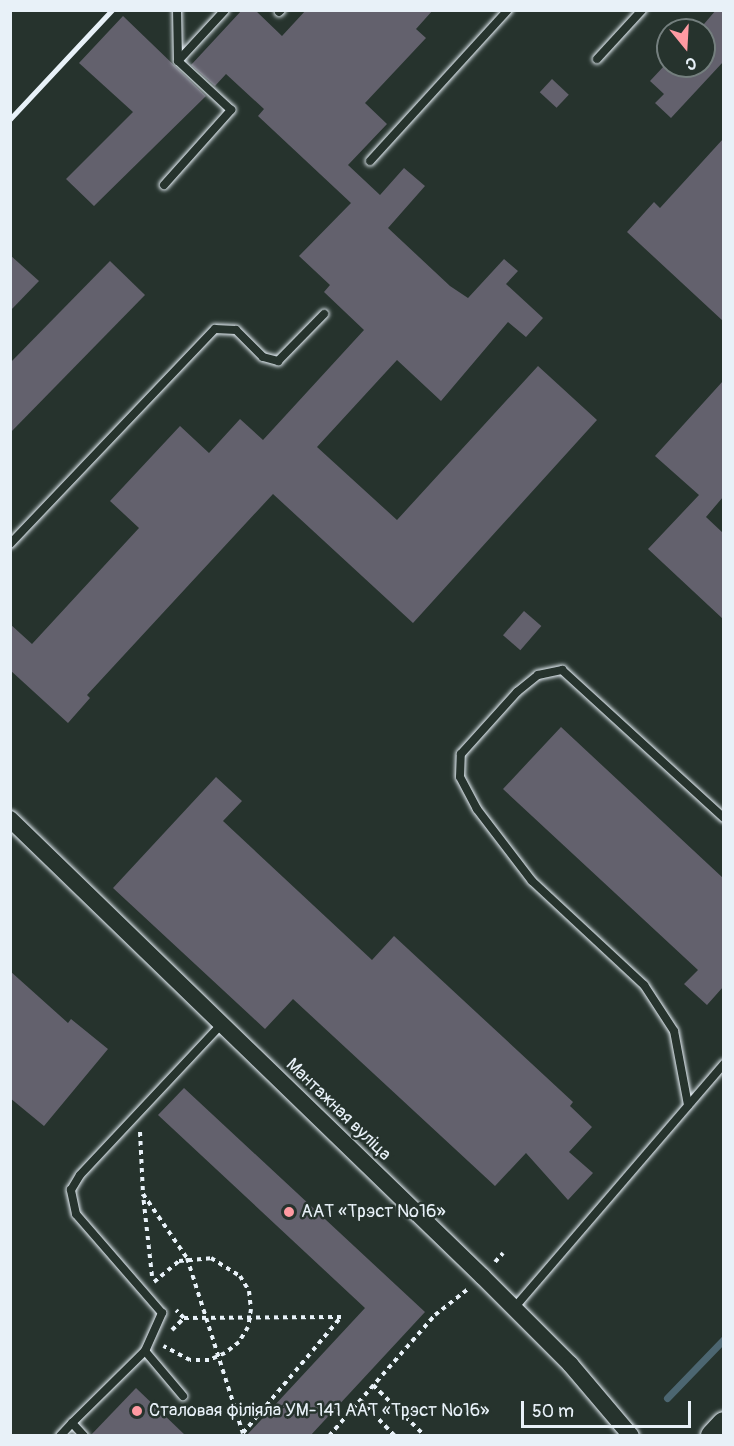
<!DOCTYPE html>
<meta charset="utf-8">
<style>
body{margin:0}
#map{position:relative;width:734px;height:1446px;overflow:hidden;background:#26332d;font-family:Pangolin,sans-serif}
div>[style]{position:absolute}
.stream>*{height:7px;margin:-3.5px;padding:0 3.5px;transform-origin:3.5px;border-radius:3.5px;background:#4c6671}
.building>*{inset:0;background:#63616d;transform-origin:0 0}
.path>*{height:4px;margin-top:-2px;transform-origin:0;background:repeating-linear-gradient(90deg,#e8f1f8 0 4.5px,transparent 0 9px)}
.roads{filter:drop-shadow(0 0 2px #e8f1f8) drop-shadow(0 0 2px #e8f1f8)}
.service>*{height:8px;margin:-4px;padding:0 4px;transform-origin:4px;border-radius:4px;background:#26332d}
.minor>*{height:16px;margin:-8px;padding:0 8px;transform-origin:8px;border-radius:8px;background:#26332d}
.secondary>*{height:24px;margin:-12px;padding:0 12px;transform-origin:12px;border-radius:12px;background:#26332d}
.rail>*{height:4.5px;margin:-2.25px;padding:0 2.25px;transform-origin:2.25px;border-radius:2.25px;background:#e8f1f8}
.dots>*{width:16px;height:16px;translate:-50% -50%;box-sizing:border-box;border:3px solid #26332d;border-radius:50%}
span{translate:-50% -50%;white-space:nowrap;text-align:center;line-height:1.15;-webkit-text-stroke:5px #26332d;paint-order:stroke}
.street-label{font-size:18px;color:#e8f1f8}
.poi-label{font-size:18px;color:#e8f1f8}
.left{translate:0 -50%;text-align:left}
.frame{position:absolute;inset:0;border:12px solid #e8f1f8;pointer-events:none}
.north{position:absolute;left:656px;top:18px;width:60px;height:60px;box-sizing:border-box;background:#26332d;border:2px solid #747f7e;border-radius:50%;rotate:162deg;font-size:16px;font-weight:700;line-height:24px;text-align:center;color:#e8f1f8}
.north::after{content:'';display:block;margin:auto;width:21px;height:27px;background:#ff9aa2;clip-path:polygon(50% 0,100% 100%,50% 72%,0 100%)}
.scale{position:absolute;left:521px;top:1401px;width:170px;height:27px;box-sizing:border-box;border:3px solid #e8f1f8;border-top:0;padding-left:8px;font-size:18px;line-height:21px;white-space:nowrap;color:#e8f1f8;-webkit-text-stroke:4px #26332d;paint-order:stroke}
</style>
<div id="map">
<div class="stream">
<div style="left:667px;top:1398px;width:82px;rotate:-46deg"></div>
</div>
<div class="building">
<div style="clip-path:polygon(242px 10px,255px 10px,282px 36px,306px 10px,433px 10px,416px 29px,426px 38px,365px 103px,387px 124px,348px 165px,380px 195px,404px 168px,425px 186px,388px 228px,450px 286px,468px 298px,504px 259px,518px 271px,506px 284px,543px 318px,526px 337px,508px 322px,441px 401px,397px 360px,317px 447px,397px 520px,538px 366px,597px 420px,413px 623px,273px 494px,87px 695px,90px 698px,68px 723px,10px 670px,10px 624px,32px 644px,139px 528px,110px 501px,180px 426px,209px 453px,240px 419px,263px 440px,364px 330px,324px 292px,330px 285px,299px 256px,351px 203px,258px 116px,264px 109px,226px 74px,215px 86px,191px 65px)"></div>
<div style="clip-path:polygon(716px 10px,723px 10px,723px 62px,671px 118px,655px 103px,664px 94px,650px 81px,664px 66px,704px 66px,704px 24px)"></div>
<div style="clip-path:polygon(123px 16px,206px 96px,94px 206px,66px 179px,133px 112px,79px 63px)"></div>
<div style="left:552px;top:79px;width:23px;height:18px;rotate:43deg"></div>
<div style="clip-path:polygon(723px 139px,723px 321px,627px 232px,654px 202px,660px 208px)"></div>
<div style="clip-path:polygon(10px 255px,39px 281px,10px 311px)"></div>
<div style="clip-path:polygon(110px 261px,145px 295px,10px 433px,10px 363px)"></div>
<div style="clip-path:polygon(723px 381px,723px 497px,706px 517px,723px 533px,723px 619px,648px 549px,699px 495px,655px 456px)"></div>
<div style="left:524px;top:611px;width:23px;height:32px;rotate:41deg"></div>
<div style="clip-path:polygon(561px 727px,723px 878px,723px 987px,707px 1005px,684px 984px,698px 970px,503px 789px)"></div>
<div style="clip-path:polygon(216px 777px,242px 801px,223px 821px,372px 960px,394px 936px,573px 1102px,570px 1106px,592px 1127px,569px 1152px,593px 1173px,568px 1200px,526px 1153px,495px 1186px,293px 999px,265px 1029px,113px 888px)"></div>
<div style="clip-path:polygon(10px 971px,68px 1023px,71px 1019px,108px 1049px,44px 1126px,10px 1098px)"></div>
<div style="clip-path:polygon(184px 1088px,425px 1312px,310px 1436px,246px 1436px,365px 1308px,158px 1115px)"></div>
<div style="clip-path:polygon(136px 1388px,186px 1436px,90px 1436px)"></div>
</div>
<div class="path">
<div style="left:140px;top:1132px;width:62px;rotate:87.2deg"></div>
<div style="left:495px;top:1262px;width:12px;rotate:-48deg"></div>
<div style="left:152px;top:1276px;width:82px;rotate:-96.3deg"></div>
<div style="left:143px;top:1194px;width:78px;rotate:55.5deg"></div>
<div style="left:187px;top:1258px;width:184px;rotate:72.3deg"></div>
<div style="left:243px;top:1433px;width:152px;rotate:-49.8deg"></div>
<div style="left:154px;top:1282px;width:33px;rotate:-40deg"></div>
<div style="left:179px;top:1261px;width:32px;rotate:-5deg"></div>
<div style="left:211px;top:1258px;width:34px;rotate:32deg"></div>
<div style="left:240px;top:1276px;width:17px;rotate:59deg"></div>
<div style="left:249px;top:1291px;width:18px;rotate:84deg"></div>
<div style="left:251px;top:1309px;width:18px;rotate:99deg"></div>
<div style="left:248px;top:1327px;width:17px;rotate:121deg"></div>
<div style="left:239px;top:1342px;width:18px;rotate:142deg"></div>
<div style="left:225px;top:1353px;width:17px;rotate:156deg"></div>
<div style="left:209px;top:1360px;width:19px;rotate:180deg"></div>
<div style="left:190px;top:1360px;width:30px;rotate:-152deg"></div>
<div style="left:184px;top:1318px;width:157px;rotate:-0.4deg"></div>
<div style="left:172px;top:1330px;width:17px;rotate:-45deg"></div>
<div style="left:184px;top:1318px;width:11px;rotate:-135deg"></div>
<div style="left:373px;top:1385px;width:73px;rotate:44.4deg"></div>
<div style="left:360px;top:1400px;width:50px;rotate:45.8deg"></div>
<div style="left:329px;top:1436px;width:161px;rotate:-48.8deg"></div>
<div style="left:435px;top:1315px;width:42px;rotate:-38.2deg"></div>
</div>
<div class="roads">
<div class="service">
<div style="left:279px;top:12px;width:3px;rotate:-45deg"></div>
<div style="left:597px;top:59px;width:67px;rotate:-47.4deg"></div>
<div style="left:178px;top:61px;width:69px;rotate:-47.3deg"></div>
<div style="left:370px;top:161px;width:205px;rotate:-47.6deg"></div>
<div style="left:164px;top:185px;width:101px;rotate:-48.2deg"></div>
<div style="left:231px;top:110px;width:72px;rotate:-137.2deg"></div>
<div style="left:178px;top:61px;width:51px;rotate:-91.1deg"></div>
<div style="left:10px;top:544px;width:297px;rotate:-46.4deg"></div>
<div style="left:215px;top:329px;width:21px;rotate:3deg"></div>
<div style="left:236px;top:330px;width:38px;rotate:45deg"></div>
<div style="left:263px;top:357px;width:16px;rotate:15deg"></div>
<div style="left:278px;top:361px;width:66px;rotate:-45.6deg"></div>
<div style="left:688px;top:1105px;width:75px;rotate:-100.7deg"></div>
<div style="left:674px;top:1031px;width:55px;rotate:-123.1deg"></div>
<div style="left:644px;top:985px;width:153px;rotate:-137.1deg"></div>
<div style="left:532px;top:881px;width:91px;rotate:-127.4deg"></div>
<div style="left:477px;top:809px;width:36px;rotate:-118deg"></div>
<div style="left:460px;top:777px;width:23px;rotate:-88deg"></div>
<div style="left:461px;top:754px;width:84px;rotate:-47.9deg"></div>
<div style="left:517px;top:692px;width:27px;rotate:-39deg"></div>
<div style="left:538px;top:675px;width:25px;rotate:-12deg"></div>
<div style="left:562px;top:670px;width:219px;rotate:42.4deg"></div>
<div style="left:514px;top:1308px;width:322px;rotate:-49.3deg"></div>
<div style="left:145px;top:1351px;width:59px;rotate:49.8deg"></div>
<div style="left:72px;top:1423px;width:103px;rotate:-44.6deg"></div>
<div style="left:145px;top:1351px;width:42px;rotate:-65.9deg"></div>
<div style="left:162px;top:1313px;width:131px;rotate:-131deg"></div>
<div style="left:76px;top:1214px;width:25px;rotate:-102deg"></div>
<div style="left:71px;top:1190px;width:17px;rotate:-59deg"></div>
<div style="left:80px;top:1175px;width:207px;rotate:-46.8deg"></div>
<div style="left:60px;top:1436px;width:18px;rotate:-47deg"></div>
<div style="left:72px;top:1423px;width:18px;rotate:47deg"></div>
</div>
<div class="minor">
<div style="left:10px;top:819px;width:658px;rotate:44.08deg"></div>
<div style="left:483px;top:1277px;width:123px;rotate:45deg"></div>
<div style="left:570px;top:1364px;width:94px;rotate:49.7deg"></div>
</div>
<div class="secondary">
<div style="left:713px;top:1436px;width:16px;rotate:-47deg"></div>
</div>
</div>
<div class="rail">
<div style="left:10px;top:119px;width:149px;rotate:-46.9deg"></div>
</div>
<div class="dots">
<div style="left:289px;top:1212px;background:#ff9aa2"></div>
<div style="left:137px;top:1411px;background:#ff9aa2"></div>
</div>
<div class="street-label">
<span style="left:338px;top:1110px;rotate:44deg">Мантажная вуліца</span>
</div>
<div class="poi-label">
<span class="left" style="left:301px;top:1212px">ААТ «Трэст №16»</span>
<span class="left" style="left:149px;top:1411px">Сталовая філіяла УМ-141 ААТ «Трэст №16»</span>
</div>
<div class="frame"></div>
<div class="north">С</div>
<div class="scale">50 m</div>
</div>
